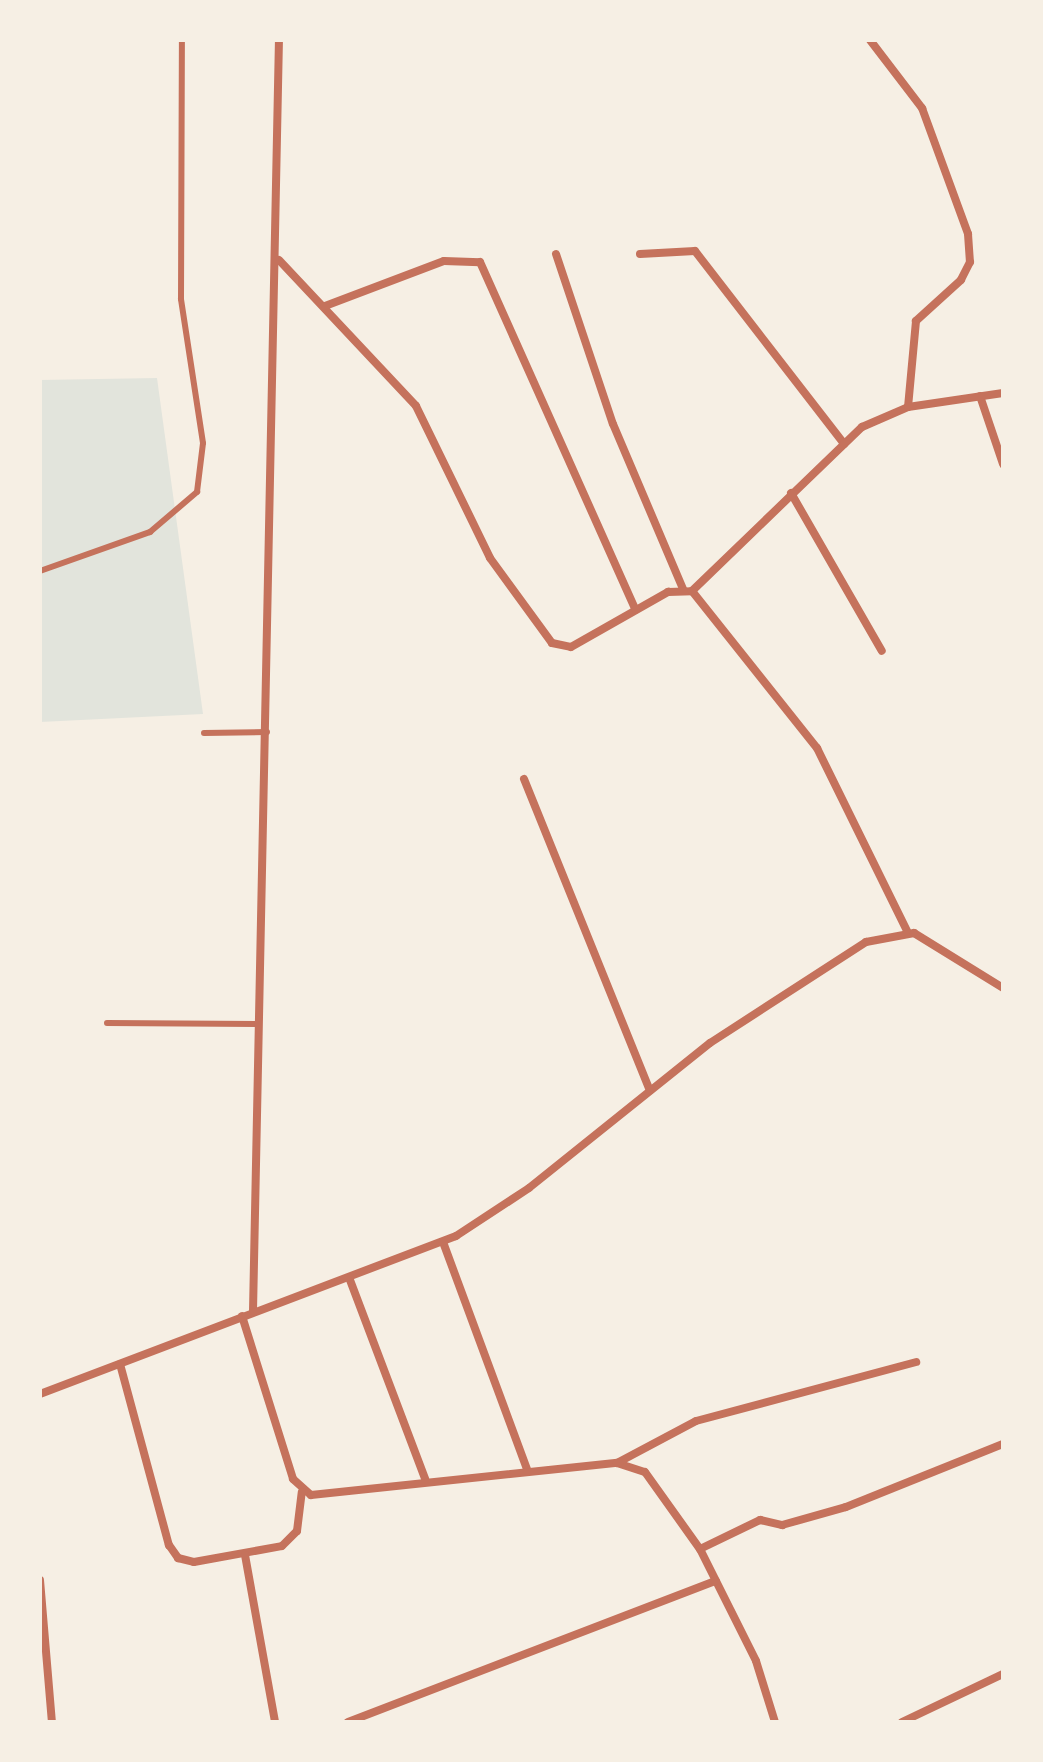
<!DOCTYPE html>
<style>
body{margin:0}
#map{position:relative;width:1043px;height:1762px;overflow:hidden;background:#f6efe4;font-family:Ubuntu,sans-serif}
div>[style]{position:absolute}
.green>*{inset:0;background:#e2e4dc}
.service>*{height:6px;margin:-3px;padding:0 3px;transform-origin:3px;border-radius:3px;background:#c5725c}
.minor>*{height:8px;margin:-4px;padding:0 4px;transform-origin:4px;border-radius:4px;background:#c5725c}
span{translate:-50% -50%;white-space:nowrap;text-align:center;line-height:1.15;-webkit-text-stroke:6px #f6efe4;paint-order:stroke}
.frame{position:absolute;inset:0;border:42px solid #f6efe4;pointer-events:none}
</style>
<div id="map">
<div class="green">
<div style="clip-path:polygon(157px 378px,203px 714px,40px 722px,40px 380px)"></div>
</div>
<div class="service">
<div style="left:40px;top:571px;width:117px;rotate:-19.5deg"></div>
<div style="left:150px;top:532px;width:62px;rotate:-40.4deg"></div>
<div style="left:197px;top:492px;width:49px;rotate:-83deg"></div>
<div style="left:203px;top:443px;width:146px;rotate:-98.7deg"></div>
<div style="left:181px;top:299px;width:259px;rotate:-89.8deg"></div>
<div style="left:204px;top:733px;width:63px;rotate:-0.9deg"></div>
<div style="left:107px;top:1023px;width:152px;rotate:0.4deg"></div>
</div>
<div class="minor">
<div style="left:870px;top:40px;width:86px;rotate:52.6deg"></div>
<div style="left:922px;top:108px;width:134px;rotate:69.9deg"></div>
<div style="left:968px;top:234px;width:28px;rotate:86deg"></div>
<div style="left:970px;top:262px;width:20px;rotate:117deg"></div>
<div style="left:961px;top:280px;width:61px;rotate:137.7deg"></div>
<div style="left:916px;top:321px;width:86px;rotate:95.3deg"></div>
<div style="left:556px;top:254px;width:179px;rotate:71.5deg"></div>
<div style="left:613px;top:424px;width:179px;rotate:67deg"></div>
<div style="left:640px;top:254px;width:55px;rotate:-3.1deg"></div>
<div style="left:695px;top:251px;width:244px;rotate:52.3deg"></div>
<div style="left:279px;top:260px;width:200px;rotate:46.8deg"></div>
<div style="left:416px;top:406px;width:169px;rotate:64deg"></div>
<div style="left:490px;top:558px;width:105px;rotate:53.9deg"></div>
<div style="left:552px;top:643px;width:19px;rotate:12deg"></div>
<div style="left:571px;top:647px;width:112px;rotate:-29.6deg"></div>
<div style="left:668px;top:592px;width:24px;rotate:-2deg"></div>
<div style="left:692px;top:591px;width:201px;rotate:51.5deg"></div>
<div style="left:817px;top:748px;width:206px;rotate:63.8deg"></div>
<div style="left:325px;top:306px;width:127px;rotate:-20.7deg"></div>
<div style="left:444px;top:261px;width:36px;rotate:2deg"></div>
<div style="left:480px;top:262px;width:381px;rotate:65.9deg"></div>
<div style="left:980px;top:396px;width:72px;rotate:71.3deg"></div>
<div style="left:791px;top:493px;width:182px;rotate:60.1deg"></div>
<div style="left:692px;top:591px;width:236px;rotate:-44deg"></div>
<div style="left:862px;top:427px;width:50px;rotate:-23.5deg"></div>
<div style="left:908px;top:407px;width:96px;rotate:-8.4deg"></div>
<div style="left:524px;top:779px;width:336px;rotate:68deg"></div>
<div style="left:443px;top:1242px;width:245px;rotate:69.7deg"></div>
<div style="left:350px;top:1280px;width:213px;rotate:69.3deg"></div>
<div style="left:253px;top:1311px;width:1271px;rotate:-88.83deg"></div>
<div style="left:242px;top:1316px;width:171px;rotate:72.6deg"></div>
<div style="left:293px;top:1479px;width:24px;rotate:42deg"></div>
<div style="left:311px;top:1495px;width:308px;rotate:-6deg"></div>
<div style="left:617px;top:1463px;width:29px;rotate:18deg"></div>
<div style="left:645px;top:1472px;width:95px;rotate:54.5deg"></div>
<div style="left:700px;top:1549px;width:67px;rotate:-25.8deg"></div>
<div style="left:760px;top:1520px;width:23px;rotate:13deg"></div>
<div style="left:782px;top:1525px;width:66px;rotate:-15.7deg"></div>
<div style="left:846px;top:1507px;width:169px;rotate:-21.9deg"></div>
<div style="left:120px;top:1364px;width:188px;rotate:74.9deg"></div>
<div style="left:169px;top:1545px;width:16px;rotate:55deg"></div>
<div style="left:178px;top:1558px;width:16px;rotate:14deg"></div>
<div style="left:194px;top:1562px;width:89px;rotate:-10.3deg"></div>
<div style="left:282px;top:1546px;width:21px;rotate:-45deg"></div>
<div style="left:297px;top:1531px;width:39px;rotate:-83deg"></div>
<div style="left:40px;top:1394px;width:445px;rotate:-20.8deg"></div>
<div style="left:456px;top:1236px;width:87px;rotate:-33.3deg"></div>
<div style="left:529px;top:1188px;width:232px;rotate:-38.7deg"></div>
<div style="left:710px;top:1043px;width:186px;rotate:-32.9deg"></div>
<div style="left:866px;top:942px;width:49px;rotate:-10.6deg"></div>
<div style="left:914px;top:933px;width:105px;rotate:31.7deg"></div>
<div style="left:617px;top:1463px;width:89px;rotate:-28deg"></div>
<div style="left:696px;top:1421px;width:228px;rotate:-15deg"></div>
<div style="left:700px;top:1549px;width:125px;rotate:63.4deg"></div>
<div style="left:756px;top:1661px;width:64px;rotate:72.7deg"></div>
<div style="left:245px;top:1555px;width:170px;rotate:79.8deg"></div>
<div style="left:40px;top:1580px;width:143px;rotate:85.2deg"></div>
<div style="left:348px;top:1722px;width:394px;rotate:-21deg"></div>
<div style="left:902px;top:1722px;width:112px;rotate:-25.4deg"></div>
</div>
<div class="frame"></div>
</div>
